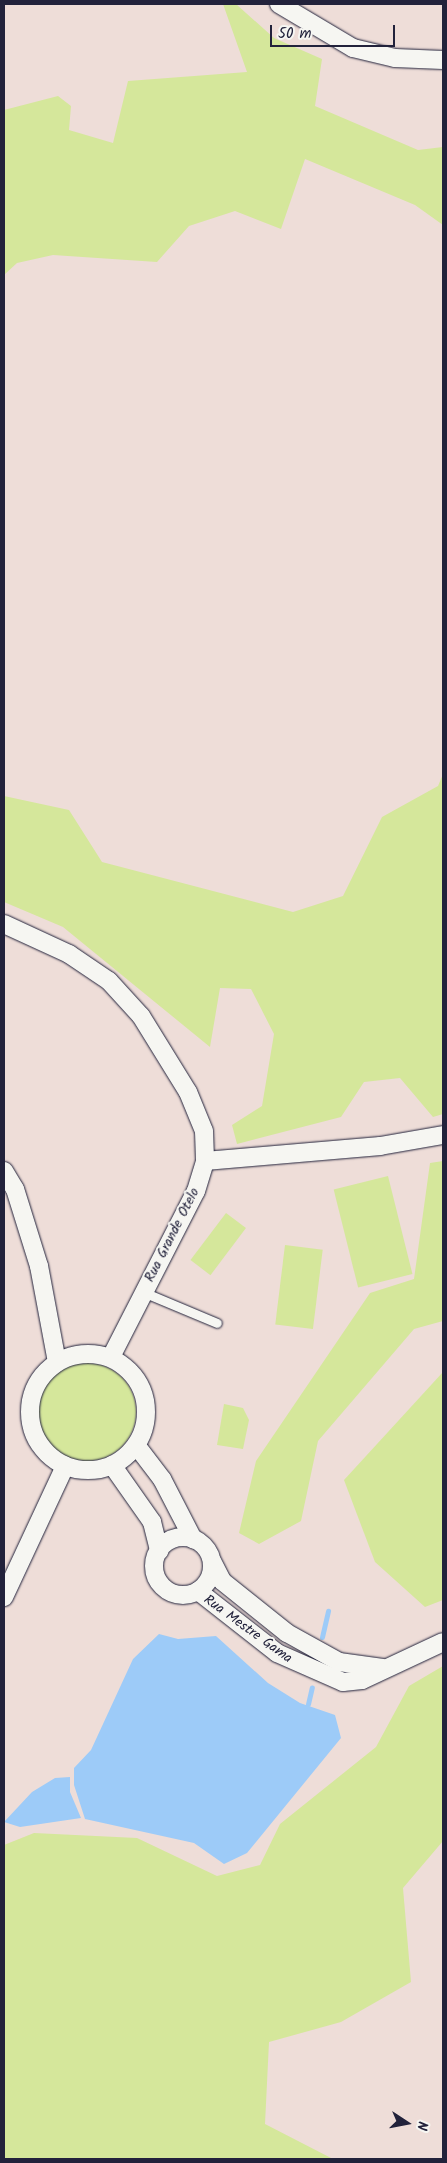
<!DOCTYPE html>
<style>
body{margin:0}
#map{position:relative;width:447px;height:2163px;overflow:hidden;background:#eeddd8;font-family:Kalam,sans-serif}
div>[style]{position:absolute}
.green>*{inset:0;background:#d5e79b;transform-origin:0 0}
.round{border-radius:50%}
.water>*{inset:0;background:#9dcbf8}
.stream>*{height:5px;margin:-2.5px;padding:0 2.5px;transform-origin:2.5px;border-radius:2.5px;background:#9dcbf8}
.roads{filter:drop-shadow(0 0 1px #22223b) drop-shadow(0 0 1px #22223b)}
.service>*{height:9px;margin:-4.5px;padding:0 4.5px;transform-origin:4.5px;border-radius:4.5px;background:#f6f6f2}
.minor>*{height:18px;margin:-9px;padding:0 9px;transform-origin:9px;border-radius:9px;background:#f6f6f2}
.minor>.ring{margin:-9px;padding:0;box-sizing:content-box;background:none;border:18px solid #f6f6f2;border-radius:50%}
span{translate:-50% -50%;white-space:nowrap;text-align:center;line-height:1.15;-webkit-text-stroke:4px #f6f6f2;paint-order:stroke}
.street-label{font-size:14px;color:#22223b}
.frame{position:absolute;inset:0;border:5px solid #22223b;pointer-events:none}
.north{position:absolute;left:382px;top:2098px;width:50px;height:50px;-webkit-text-stroke:4px #f6f6f2;paint-order:stroke;rotate:101deg;font-size:14px;font-weight:700;line-height:20px;text-align:center;color:#22223b}
.north::after{content:'';display:block;margin:auto;width:18px;height:22px;background:#22223b;clip-path:polygon(50% 0,100% 100%,50% 72%,0 100%)}
.scale{position:absolute;left:270px;top:25px;width:125px;height:22px;box-sizing:border-box;border:2px solid #22223b;border-top:0;padding-left:6px;font-size:15px;line-height:18px;white-space:nowrap;color:#22223b;-webkit-text-stroke:4px #f6f6f2;paint-order:stroke}
</style>
<div id="map">
<div class="green">
<div style="clip-path:polygon(223px 4px,236px 4px,274px 38px,322px 59px,315px 106px,418px 150px,443px 147px,443px 225px,415px 205px,305px 159px,281px 229px,235px 211px,189px 226px,157px 262px,53px 255px,17px 263px,4px 275px,4px 110px,58px 96px,71px 106px,69px 130px,113px 143px,128px 81px,247px 72px)"></div>
<div style="clip-path:polygon(443px 774px,443px 1114px,433px 1117px,400px 1078px,364px 1082px,341px 1117px,237px 1144px,232px 1125px,262px 1106px,274px 1034px,251px 989px,220px 988px,210px 1047px,63px 927px,4px 902px,4px 796px,69px 810px,102px 862px,293px 912px,343px 896px,382px 817px,438px 786px)"></div>
<div style="clip-path:polygon(443px 1161px,443px 1321px,414px 1329px,318px 1441px,301px 1521px,259px 1544px,239px 1533px,256px 1461px,370px 1293px,414px 1279px,430px 1163px)"></div>
<div style="left:388px;top:1176px;width:101px;height:56px;rotate:76deg"></div>
<div style="left:226px;top:1213px;width:25px;height:59px;rotate:37deg"></div>
<div style="left:285px;top:1245px;width:38px;height:80px;rotate:7deg"></div>
<div class="round" style="left:38px;top:1363px;width:98px;height:98px"></div>
<div style="clip-path:polygon(443px 1372px,443px 1600px,425px 1607px,375px 1562px,344px 1480px)"></div>
<div style="clip-path:polygon(224px 1404px,243px 1408px,249px 1420px,243px 1449px,217px 1445px)"></div>
<div style="clip-path:polygon(443px 1666px,443px 1841px,403px 1888px,411px 1982px,341px 2022px,269px 2042px,265px 2124px,333px 2159px,4px 2159px,4px 1845px,34px 1833px,137px 1838px,217px 1876px,260px 1865px,280px 1824px,376px 1747px,409px 1686px)"></div>
</div>
<div class="water">
<div style="clip-path:polygon(159px 1634px,178px 1639px,216px 1636px,268px 1683px,300px 1703px,335px 1715px,341px 1738px,247px 1853px,224px 1864px,194px 1843px,85px 1819px,74px 1785px,74px 1768px,91px 1750px,133px 1659px)"></div>
<div style="clip-path:polygon(70px 1777px,70px 1792px,81px 1818px,20px 1827px,4px 1822px,32px 1792px,55px 1778px)"></div>
</div>
<div class="stream">
<div style="left:322px;top:1637px;width:27px;rotate:-77deg"></div>
<div style="left:308px;top:1704px;width:17px;rotate:-77deg"></div>
</div>
<div class="roads">
<div class="service">
<div style="left:143px;top:1292px;width:80px;rotate:22.7deg"></div>
</div>
<div class="minor">
<div style="left:279px;top:4px;width:86px;rotate:30.7deg"></div>
<div style="left:353px;top:48px;width:43px;rotate:13.4deg"></div>
<div style="left:395px;top:58px;width:48px;rotate:2.4deg"></div>
<div style="left:4px;top:924px;width:72px;rotate:24.8deg"></div>
<div style="left:69px;top:954px;width:48px;rotate:34deg"></div>
<div style="left:109px;top:981px;width:47px;rotate:47.6deg"></div>
<div style="left:141px;top:1016px;width:89px;rotate:58.3deg"></div>
<div style="left:188px;top:1092px;width:42px;rotate:67.7deg"></div>
<div style="left:204px;top:1131px;width:30px;rotate:88deg"></div>
<div style="left:4px;top:1171px;width:21px;rotate:59deg"></div>
<div style="left:15px;top:1189px;width:81px;rotate:72.7deg"></div>
<div style="left:39px;top:1266px;width:98px;rotate:79.4deg"></div>
<div class="ring" style="left:30px;top:1354px;width:98px;height:98px"></div>
<div style="left:111px;top:1357px;width:186px;rotate:-62.9deg"></div>
<div style="left:196px;top:1191px;width:31px;rotate:-73deg"></div>
<div style="left:205px;top:1161px;width:176px;rotate:-4.9deg"></div>
<div style="left:380px;top:1146px;width:64px;rotate:-9.9deg"></div>
<div style="left:136px;top:1445px;width:43px;rotate:52.6deg"></div>
<div style="left:162px;top:1479px;width:68px;rotate:62.7deg"></div>
<div style="left:112px;top:1465px;width:70px;rotate:54.9deg"></div>
<div style="left:152px;top:1522px;width:30px;rotate:76deg"></div>
<div class="ring" style="left:154px;top:1537px;width:40px;height:40px"></div>
<div style="left:212px;top:1561px;width:22px;rotate:63deg"></div>
<div style="left:222px;top:1581px;width:83px;rotate:38.7deg"></div>
<div style="left:287px;top:1633px;width:60px;rotate:29.1deg"></div>
<div style="left:339px;top:1662px;width:44px;rotate:7.8deg"></div>
<div style="left:198px;top:1591px;width:100px;rotate:38.1deg"></div>
<div style="left:277px;top:1653px;width:72px;rotate:23.7deg"></div>
<div style="left:343px;top:1682px;width:19px;rotate:-6deg"></div>
<div style="left:362px;top:1680px;width:89px;rotate:-25.1deg"></div>
<div style="left:4px;top:1597px;width:145px;rotate:-65deg"></div>
</div>
</div>
<div class="street-label">
<span style="left:172px;top:1235px;rotate:-63deg">Rua Grande Otelo</span>
<span style="left:248px;top:1629px;rotate:36deg">Rua Mestre Gama</span>
</div>
<div class="frame"></div>
<div class="north">N</div>
<div class="scale">50 m</div>
</div>
